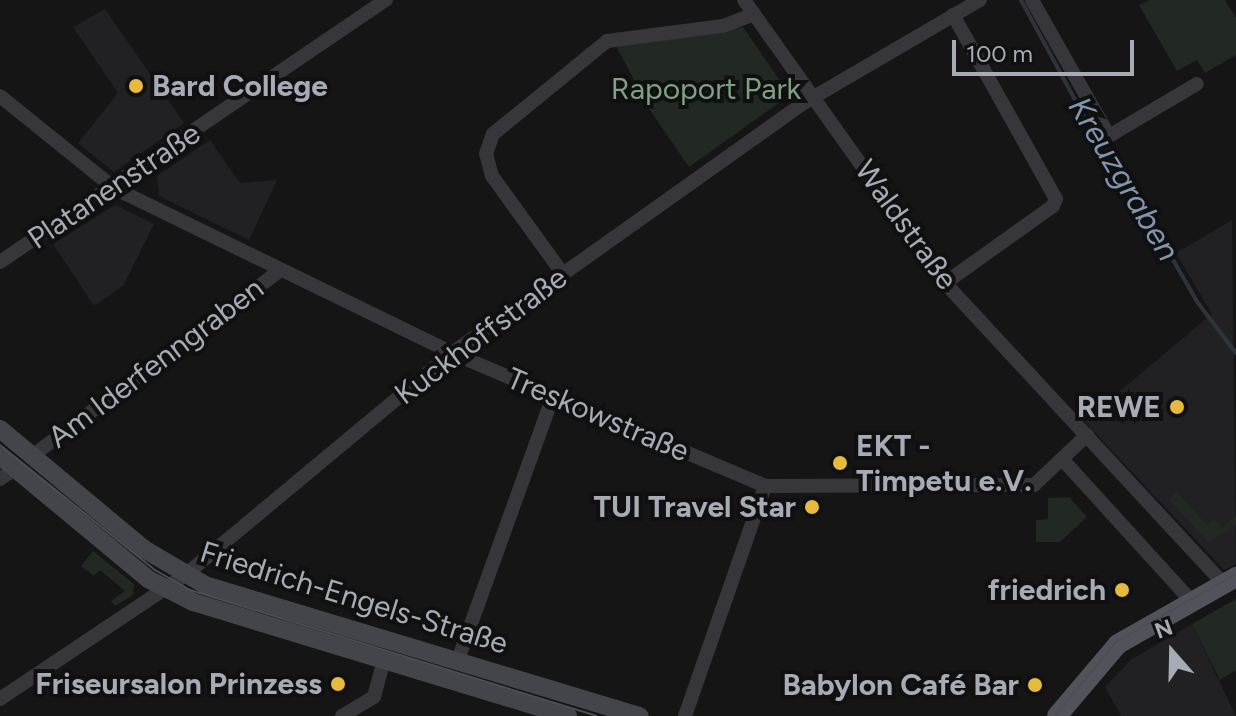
<!DOCTYPE html>
<meta charset="utf-8">
<style>
body{margin:0}
#map{position:relative;width:1236px;height:716px;overflow:hidden;background:#151516;font-family:Figtree,sans-serif}
div>[style]{position:absolute}
.built>*{inset:0;background:#212123}
.green>*{inset:0;background:#212922}
.stream>*{height:4px;margin:-2px;padding:0 2px;transform-origin:2px;border-radius:2px;background:#2e343b}
.minor>*{height:14px;margin:-7px;padding:0 7px;transform-origin:7px;border-radius:7px;background:#36363b}
.secondary>*{height:18px;margin:-9px;padding:0 9px;transform-origin:9px;border-radius:9px;background:#44454b}
.primary>*{height:20px;margin:-10px;padding:0 10px;transform-origin:10px;border-radius:10px;background:#52535a}
.tram>*{height:2px;margin:-1px;padding:0 1px;transform-origin:1px;border-radius:1px;background:#4d4e54}
.dots>*{width:22px;height:22px;translate:-50% -50%;box-sizing:border-box;border:4px solid #101011;border-radius:50%}
span{translate:-50% -50%;white-space:nowrap;text-align:center;line-height:1.15;-webkit-text-stroke:8px #101011;paint-order:stroke}
.poi-label{font-size:30px;color:#a7abb6;font-weight:700}
.left{translate:0 -50%;text-align:left}
.right{translate:-100% -50%;text-align:right}
.park-label{font-size:30px;color:#7fa084}
.street-label{font-size:30px;color:#a7abb6}
.water-label{font-size:32px;color:#8096af;font-style:italic}
.north{position:absolute;left:1132px;top:612px;width:80px;height:80px;-webkit-text-stroke:6px #101011;paint-order:stroke;rotate:340deg;font-size:22px;font-weight:700;line-height:32px;text-align:center;color:#a7abb6}
.north::after{content:'';display:block;margin:auto;width:28px;height:36px;background:#a7abb6;clip-path:polygon(50% 0,100% 100%,50% 72%,0 100%)}
.scale{position:absolute;left:952px;top:40px;width:182px;height:36px;box-sizing:border-box;border:4px solid #a7abb6;border-top:0;padding-left:10px;font-size:24px;line-height:28px;white-space:nowrap;color:#a7abb6;-webkit-text-stroke:6px #101011;paint-order:stroke}
</style>
<div id="map">
<div class="built">
<div style="clip-path:polygon(105px 9px,184px 123px,114px 172px,78px 143px,118px 93px,73px 27px)"></div>
<div style="clip-path:polygon(210px 140px,240px 183px,277px 180px,249px 240px,159px 196px,157px 176px)"></div>
<div style="clip-path:polygon(115px 205px,154px 224px,123px 286px,94px 306px,53px 244px)"></div>
<div style="clip-path:polygon(1232px 220px,1236px 564px,1224px 570px,1084px 421px,1212px 314px,1176px 253px)"></div>
<div style="clip-path:polygon(1192px 624px,1236px 716px,1121px 716px,1105px 687px,1132px 659px)"></div>
</div>
<div class="green">
<div style="clip-path:polygon(1149px 0,1225px 0,1236px 18px,1236px 55px,1205px 73px,1197px 60px,1177px 71px,1139px 5px)"></div>
<div style="clip-path:polygon(743px 27px,790px 95px,689px 167px,650px 110px,615px 44px)"></div>
<div style="clip-path:polygon(1177px 492px,1207px 525px,1214px 520px,1222px 528px,1236px 515px,1236px 525px,1208px 542px,1169px 500px)"></div>
<div style="clip-path:polygon(1069px 497px,1087px 517px,1060px 542px,1036px 542px,1036px 520px,1048px 519px,1048px 498px)"></div>
<div style="clip-path:polygon(93px 551px,134px 584px,133px 595px,115px 606px,111px 601px,125px 591px,100px 570px,94px 576px,81px 566px)"></div>
<div style="clip-path:polygon(1236px 599px,1236px 670px,1220px 680px,1192px 624px)"></div>
</div>
<div class="stream">
<div style="left:1021px;top:0;width:143px;rotate:61.6deg"></div>
<div style="left:1089px;top:126px;width:49px;rotate:53.4deg"></div>
<div style="left:1118px;top:165px;width:160px;rotate:59.9deg"></div>
<div style="left:1198px;top:303px;width:63px;rotate:52.8deg"></div>
</div>
<div class="minor">
<div style="left:744px;top:0;width:347px;rotate:54.6deg"></div>
<div style="left:945px;top:283px;width:410px;rotate:47.2deg"></div>
<div style="left:1032px;top:0;width:156px;rotate:60.5deg"></div>
<div style="left:1109px;top:136px;width:102px;rotate:-30.6deg"></div>
<div style="left:0;top:96px;width:146px;rotate:38.9deg"></div>
<div style="left:114px;top:188px;width:376px;rotate:26deg"></div>
<div style="left:452px;top:353px;width:340px;rotate:23deg"></div>
<div style="left:765px;top:486px;width:269px;rotate:-0.2deg"></div>
<div style="left:1034px;top:485px;width:73px;rotate:-43.3deg"></div>
<div style="left:0;top:262px;width:467px;rotate:-34.2deg"></div>
<div style="left:563px;top:274px;width:121px;rotate:-125.9deg"></div>
<div style="left:492px;top:176px;width:23px;rotate:-105deg"></div>
<div style="left:486px;top:154px;width:21px;rotate:-71deg"></div>
<div style="left:493px;top:134px;width:147px;rotate:-39.2deg"></div>
<div style="left:607px;top:41px;width:117px;rotate:-7.4deg"></div>
<div style="left:723px;top:26px;width:33px;rotate:-21deg"></div>
<div style="left:945px;top:283px;width:133px;rotate:-35.5deg"></div>
<div style="left:1053px;top:206px;width:8px;rotate:-67deg"></div>
<div style="left:1056px;top:199px;width:211px;rotate:-119.2deg"></div>
<div style="left:32px;top:456px;width:311px;rotate:-36.8deg"></div>
<div style="left:1063px;top:460px;width:192px;rotate:47.7deg"></div>
<div style="left:0;top:479px;width:18px;rotate:-34deg"></div>
<div style="left:458px;top:660px;width:281px;rotate:-70.2deg"></div>
<div style="left:0;top:699px;width:221px;rotate:-33.8deg"></div>
<div style="left:184px;top:576px;width:349px;rotate:-39.8deg"></div>
<div style="left:452px;top:353px;width:136px;rotate:-35.4deg"></div>
<div style="left:563px;top:274px;width:293px;rotate:-35.4deg"></div>
<div style="left:802px;top:104px;width:206px;rotate:-30.3deg"></div>
<div style="left:342px;top:716px;width:37px;rotate:-31deg"></div>
<div style="left:374px;top:697px;width:38px;rotate:-75deg"></div>
<div style="left:685px;top:716px;width:244px;rotate:-70.8deg"></div>
</div>
<div class="secondary">
<div style="left:0;top:429px;width:187px;rotate:39.8deg"></div>
<div style="left:144px;top:549px;width:71px;rotate:30.5deg"></div>
<div style="left:205px;top:585px;width:454px;rotate:16.8deg"></div>
<div style="left:0;top:456px;width:192px;rotate:39.7deg"></div>
<div style="left:148px;top:579px;width:51px;rotate:27.1deg"></div>
<div style="left:193px;top:602px;width:392px;rotate:16.9deg"></div>
</div>
<div class="primary">
<div style="left:1057px;top:716px;width:94px;rotate:-49.7deg"></div>
<div style="left:1118px;top:644px;width:136px;rotate:-29.6deg"></div>
</div>
<div class="tram">
<div style="left:0;top:445px;width:199px;rotate:38.9deg"></div>
<div style="left:155px;top:570px;width:40px;rotate:29.7deg"></div>
<div style="left:190px;top:590px;width:425px;rotate:17.2deg"></div>
<div style="left:1055px;top:716px;width:96px;rotate:-50.5deg"></div>
<div style="left:1116px;top:642px;width:138px;rotate:-29.5deg"></div>
</div>
<div class="dots">
<div style="left:136px;top:86px;background:#e6ba3d"></div>
<div style="left:1177px;top:407px;background:#e6ba3d"></div>
<div style="left:840px;top:463px;background:#e6ba3d"></div>
<div style="left:812px;top:507px;background:#e6ba3d"></div>
<div style="left:1122px;top:590px;background:#e6ba3d"></div>
<div style="left:338px;top:684px;background:#e6ba3d"></div>
<div style="left:1035px;top:685px;background:#e6ba3d"></div>
</div>
<div class="poi-label">
<span class="left" style="left:152px;top:86px">Bard College</span>
<span class="right" style="left:1161px;top:407px">REWE</span>
<span class="left" style="left:856px;top:463px">EKT -<br>Timpetu e.V.</span>
<span class="right" style="left:796px;top:507px">TUI Travel Star</span>
<span class="right" style="left:1106px;top:590px">friedrich</span>
<span class="right" style="left:322px;top:684px">Friseursalon Prinzess</span>
<span class="right" style="left:1019px;top:685px">Babylon Café Bar</span>
</div>
<div class="park-label">
<span style="left:706px;top:89px">Rapoport Park</span>
</div>
<div class="street-label">
<span style="left:114px;top:186px;rotate:-34deg">Platanenstraße</span>
<span style="left:906px;top:225px;rotate:54deg">Waldstraße</span>
<span style="left:481px;top:336px;rotate:-37deg">Kuckhoffstraße</span>
<span style="left:156px;top:363px;rotate:-37deg">Am Iderfenngraben</span>
<span style="left:598px;top:415px;rotate:23deg">Treskowstraße</span>
<span style="left:354px;top:598px;rotate:17deg">Friedrich-Engels-Straße</span>
</div>
<div class="water-label">
<span style="left:1124px;top:179px;rotate:59deg">Kreuzgraben</span>
</div>
<div class="north">N</div>
<div class="scale">100 m</div>
</div>
